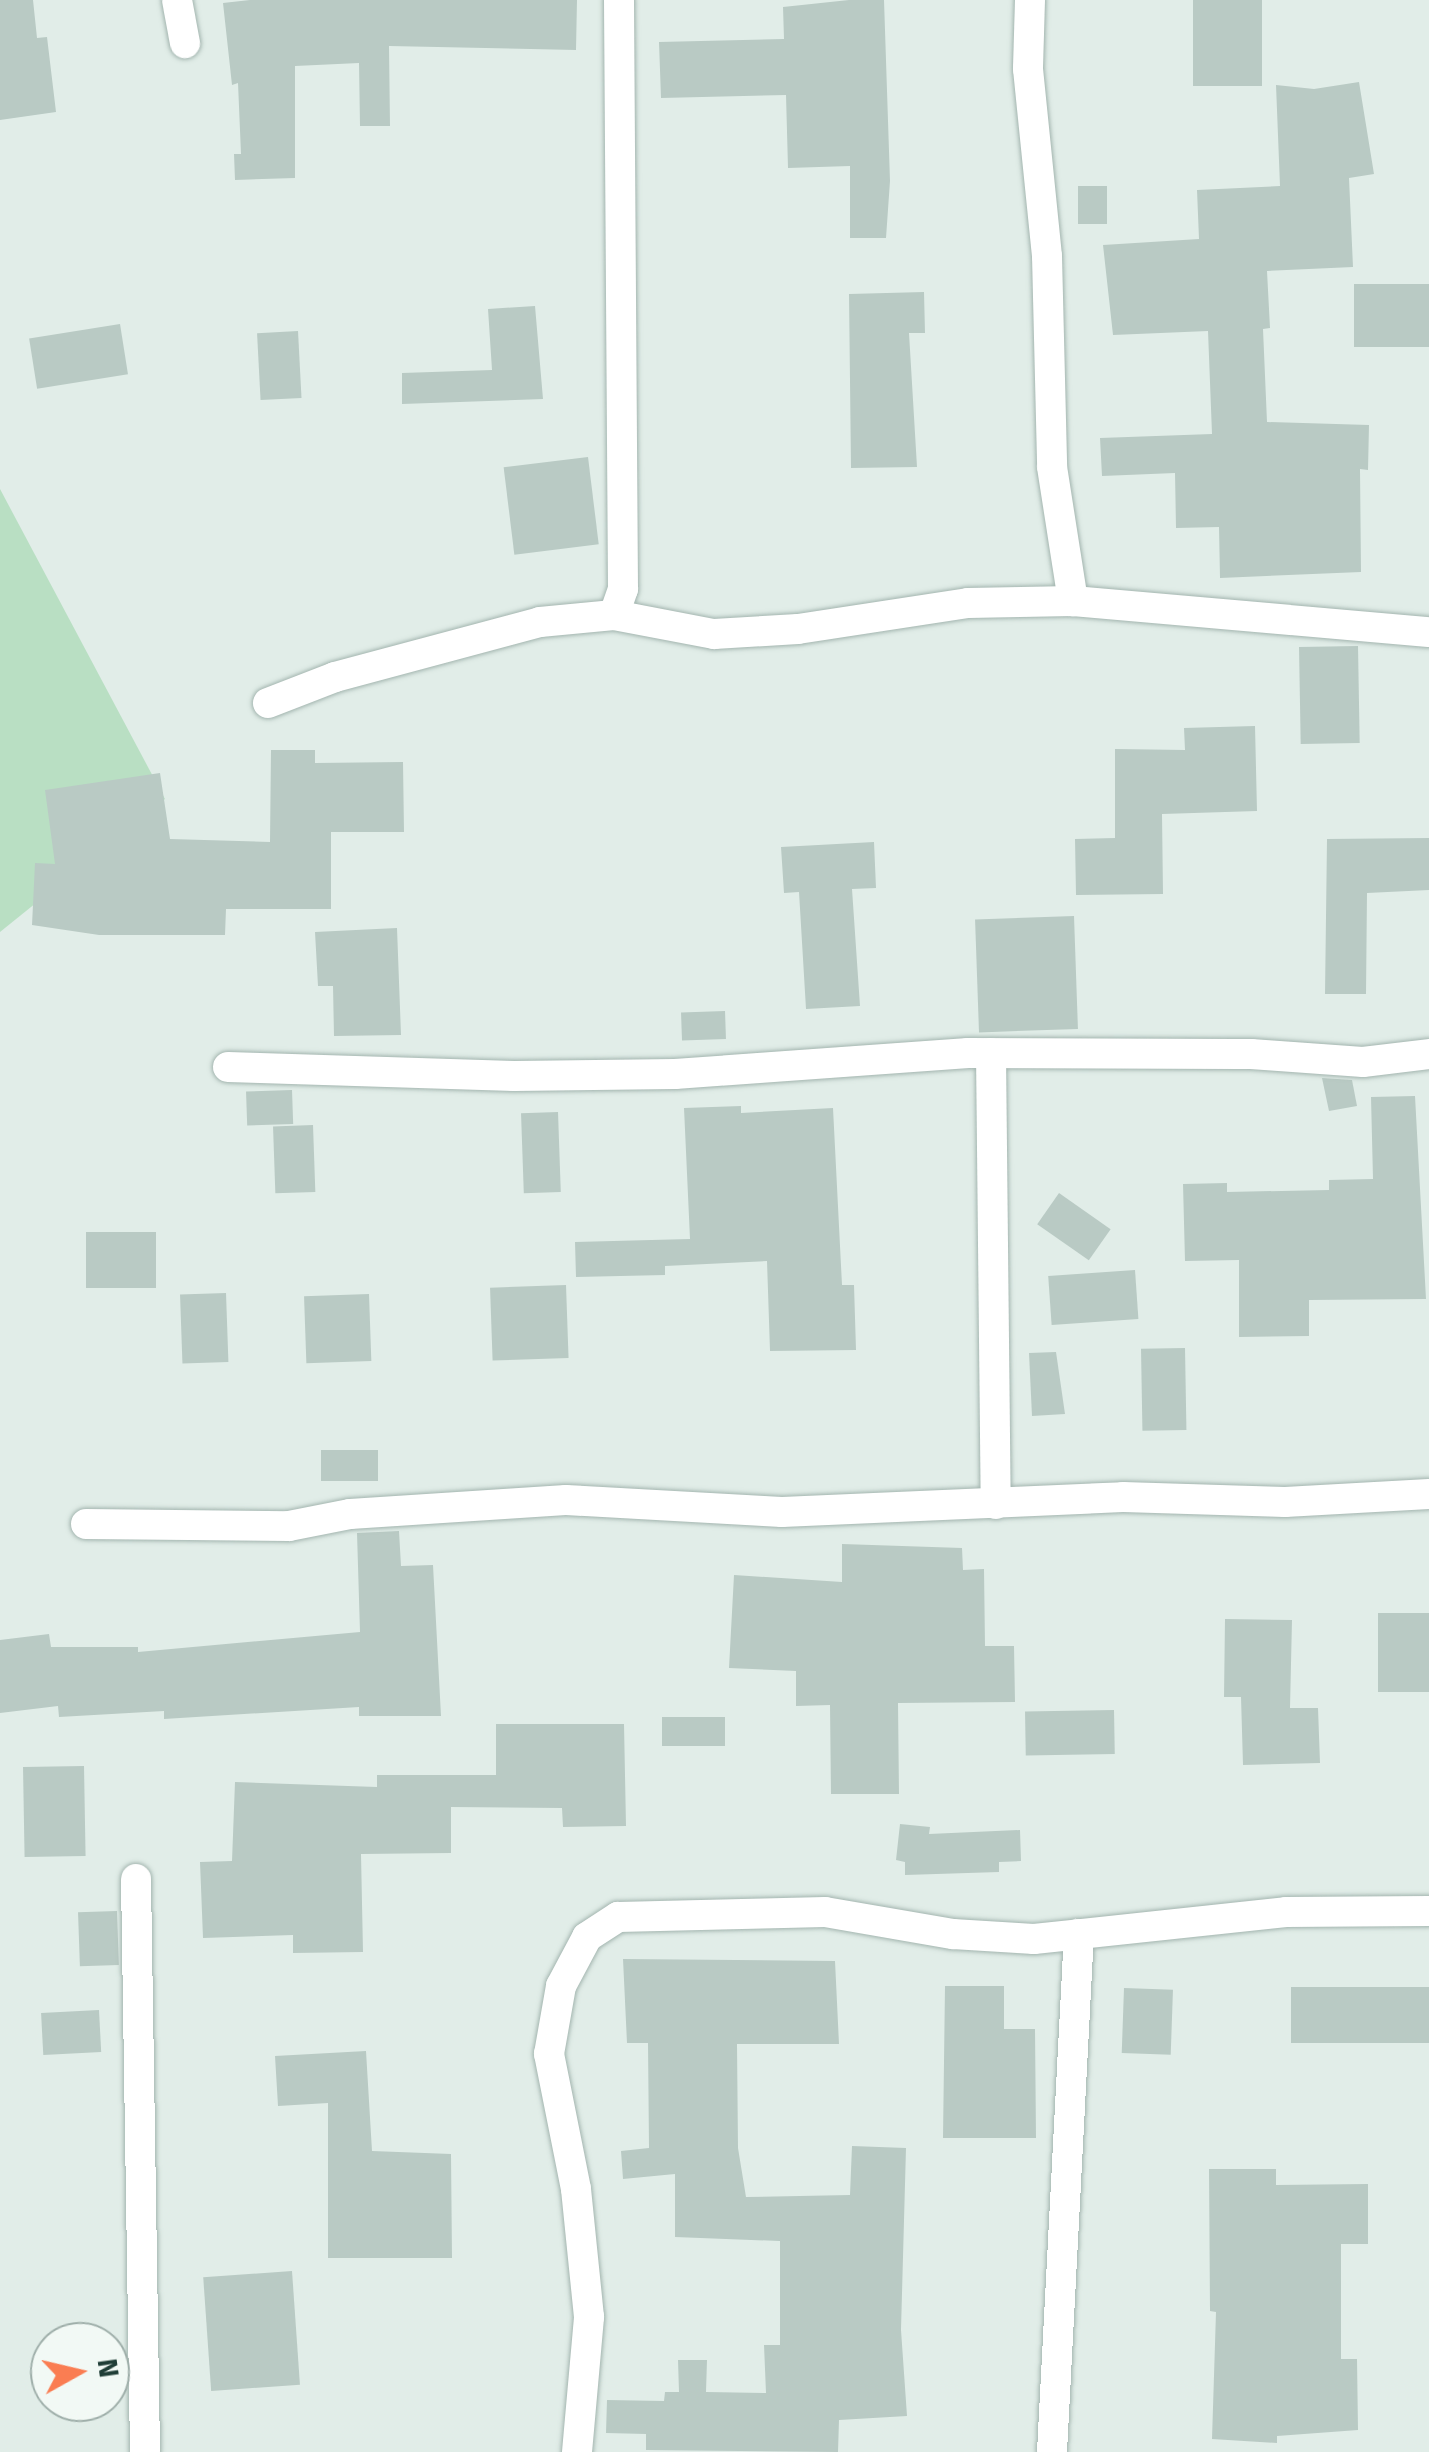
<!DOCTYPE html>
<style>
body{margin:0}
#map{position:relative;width:1429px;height:2452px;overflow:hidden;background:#e1ede8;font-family:"Fira Sans",sans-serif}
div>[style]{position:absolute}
.green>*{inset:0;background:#b9dfc3}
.building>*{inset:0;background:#b9cac4;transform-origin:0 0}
.roads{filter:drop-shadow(0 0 2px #a3b5af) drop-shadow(0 0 2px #a3b5af)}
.street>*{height:30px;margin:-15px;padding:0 15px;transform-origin:15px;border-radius:15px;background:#fff}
span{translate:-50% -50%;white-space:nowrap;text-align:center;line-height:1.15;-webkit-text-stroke:8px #f2f9f5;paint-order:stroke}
.north{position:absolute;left:30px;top:2322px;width:100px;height:100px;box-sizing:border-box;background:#f2f9f5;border:2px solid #9eaea9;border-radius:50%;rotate:82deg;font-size:28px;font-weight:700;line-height:40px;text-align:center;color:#203e37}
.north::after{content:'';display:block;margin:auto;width:35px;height:45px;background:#fa7d52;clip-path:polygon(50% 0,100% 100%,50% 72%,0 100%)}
</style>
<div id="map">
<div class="green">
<div style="clip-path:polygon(0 489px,165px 799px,0 932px)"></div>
</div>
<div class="building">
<div style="clip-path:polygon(0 0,33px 0,37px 38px,47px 37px,56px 112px,0 120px)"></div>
<div style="clip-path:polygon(250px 0,577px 0,576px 50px,389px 46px,390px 126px,360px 126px,359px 63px,295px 66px,295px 178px,235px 180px,234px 154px,241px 154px,238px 83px,232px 85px,223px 3px)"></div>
<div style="clip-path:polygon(849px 0,884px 0,890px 181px,886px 238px,850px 238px,850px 166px,788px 168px,786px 95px,661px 98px,659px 42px,784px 39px,783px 7px)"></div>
<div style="left:1193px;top:0;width:69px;height:86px"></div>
<div style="clip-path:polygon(1359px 82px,1374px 174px,1349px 178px,1353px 267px,1267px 271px,1270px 328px,1263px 329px,1267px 422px,1369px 425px,1368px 470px,1360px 469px,1361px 572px,1220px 578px,1219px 527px,1176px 528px,1175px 473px,1102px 476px,1100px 438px,1212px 434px,1208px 331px,1113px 335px,1103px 245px,1199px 239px,1197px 190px,1280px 186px,1276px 85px,1314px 89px)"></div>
<div style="left:1078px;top:186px;width:29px;height:38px"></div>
<div style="left:1429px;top:284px;width:63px;height:75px;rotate:90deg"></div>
<div style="clip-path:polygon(924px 292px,925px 333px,909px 333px,917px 467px,851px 468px,849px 294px)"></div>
<div style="clip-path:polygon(535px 306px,543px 399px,402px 404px,402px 373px,492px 370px,488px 309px)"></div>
<div style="left:120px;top:324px;width:51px;height:92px;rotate:81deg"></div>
<div style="left:298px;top:331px;width:67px;height:41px;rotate:87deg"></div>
<div style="left:588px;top:457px;width:88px;height:85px;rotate:83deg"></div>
<div style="left:1358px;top:646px;width:97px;height:59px;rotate:89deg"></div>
<div style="clip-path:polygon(1255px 726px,1257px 811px,1162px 814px,1163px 894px,1076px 895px,1075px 839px,1115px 838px,1115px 749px,1185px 750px,1184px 728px)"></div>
<div style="clip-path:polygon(271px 750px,315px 750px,315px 763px,403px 762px,404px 832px,331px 832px,331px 909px,226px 909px,225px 935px,99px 935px,32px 925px,35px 863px,55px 864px,45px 790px,160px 773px,170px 839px,270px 842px)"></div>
<div style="clip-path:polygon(1429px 838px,1429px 890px,1367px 893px,1366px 994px,1325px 994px,1327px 839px)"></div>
<div style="clip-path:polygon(874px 842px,876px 888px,852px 889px,860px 1006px,806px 1009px,799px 892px,784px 893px,781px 847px)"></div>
<div style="left:1074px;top:916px;width:113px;height:99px;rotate:88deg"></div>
<div style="clip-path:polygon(397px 928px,401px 1035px,334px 1036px,333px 986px,318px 986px,315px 932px)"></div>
<div style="left:725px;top:1011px;width:28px;height:44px;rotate:88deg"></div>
<div style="clip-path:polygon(1322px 1078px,1352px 1080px,1357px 1106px,1329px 1111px)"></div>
<div style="left:292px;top:1090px;width:34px;height:46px;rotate:88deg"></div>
<div style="clip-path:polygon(1415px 1096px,1426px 1299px,1309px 1300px,1309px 1336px,1239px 1337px,1239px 1260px,1185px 1261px,1183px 1184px,1227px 1183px,1227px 1192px,1329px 1190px,1329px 1180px,1373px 1179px,1371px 1097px)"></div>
<div style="clip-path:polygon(741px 1106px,741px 1113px,833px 1108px,842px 1285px,854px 1285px,856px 1350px,770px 1351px,767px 1261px,665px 1266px,665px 1275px,576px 1277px,575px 1242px,690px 1239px,684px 1108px)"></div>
<div style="left:558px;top:1112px;width:80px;height:37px;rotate:88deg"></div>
<div style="left:313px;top:1125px;width:67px;height:40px;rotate:88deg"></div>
<div style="left:1059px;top:1193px;width:63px;height:38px;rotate:35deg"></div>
<div style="left:86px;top:1232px;width:70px;height:56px"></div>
<div style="left:1135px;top:1270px;width:49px;height:87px;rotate:86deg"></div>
<div style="left:566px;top:1285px;width:73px;height:76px;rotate:88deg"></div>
<div style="left:226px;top:1293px;width:69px;height:46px;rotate:88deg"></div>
<div style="left:369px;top:1294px;width:67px;height:65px;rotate:88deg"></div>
<div style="left:1185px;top:1348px;width:82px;height:44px;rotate:89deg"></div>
<div style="clip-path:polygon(1056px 1352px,1065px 1414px,1032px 1416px,1029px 1353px)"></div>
<div style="left:378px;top:1450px;width:31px;height:57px;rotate:90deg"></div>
<div style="clip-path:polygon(399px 1531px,401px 1566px,433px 1565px,441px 1716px,359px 1716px,359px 1707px,164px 1719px,164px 1711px,59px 1717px,58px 1706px,0 1713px,0 1640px,49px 1634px,51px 1647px,138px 1647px,138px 1652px,360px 1632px,357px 1533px)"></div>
<div style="clip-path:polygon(842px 1544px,962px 1548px,963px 1570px,984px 1569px,985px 1646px,1014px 1646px,1015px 1702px,898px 1703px,899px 1794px,831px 1794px,830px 1705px,796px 1706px,796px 1671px,729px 1668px,734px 1575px,842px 1582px)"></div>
<div style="left:1429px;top:1613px;width:79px;height:51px;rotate:90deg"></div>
<div style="clip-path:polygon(1225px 1619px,1292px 1620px,1290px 1708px,1318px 1708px,1320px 1763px,1243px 1765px,1241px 1697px,1224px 1697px)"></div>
<div style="left:1114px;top:1710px;width:44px;height:89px;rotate:89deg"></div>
<div style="left:662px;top:1717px;width:63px;height:29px"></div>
<div style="clip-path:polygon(496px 1724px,624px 1724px,626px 1826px,563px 1827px,562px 1808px,451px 1807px,451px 1853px,361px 1854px,363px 1952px,293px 1953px,293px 1935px,203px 1938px,200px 1862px,232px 1861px,235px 1782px,377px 1787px,377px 1775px,496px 1775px)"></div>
<div style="left:84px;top:1766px;width:90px;height:61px;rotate:89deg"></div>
<div style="clip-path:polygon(900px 1824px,930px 1827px,929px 1834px,1020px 1830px,1021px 1861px,999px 1862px,999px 1872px,905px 1875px,905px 1862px,896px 1860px)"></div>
<div style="left:117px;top:1911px;width:54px;height:39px;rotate:88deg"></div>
<div style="clip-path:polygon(623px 1959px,835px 1961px,839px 2044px,737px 2044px,738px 2148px,746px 2197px,850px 2195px,852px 2146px,906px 2148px,901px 2330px,907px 2416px,839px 2420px,838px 2452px,646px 2450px,646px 2434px,606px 2433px,607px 2400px,664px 2401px,665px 2392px,679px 2392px,678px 2360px,707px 2360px,706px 2392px,766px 2393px,764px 2345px,780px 2345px,780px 2241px,675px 2237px,675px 2174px,623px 2179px,621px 2151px,649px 2148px,648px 2043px,627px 2043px)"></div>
<div style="clip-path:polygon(945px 1986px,1004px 1986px,1004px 2029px,1035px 2029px,1036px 2138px,943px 2138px)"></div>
<div style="left:1429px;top:1987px;width:56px;height:138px;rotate:90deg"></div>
<div style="left:1124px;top:1988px;width:49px;height:65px;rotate:2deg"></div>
<div style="left:99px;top:2010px;width:42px;height:58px;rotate:87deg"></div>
<div style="clip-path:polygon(366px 2051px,372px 2151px,451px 2154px,452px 2258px,328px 2258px,328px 2103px,278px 2106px,275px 2056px)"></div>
<div style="clip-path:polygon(1209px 2169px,1276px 2169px,1276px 2185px,1368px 2184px,1368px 2244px,1341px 2244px,1341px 2359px,1357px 2359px,1358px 2430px,1277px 2436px,1277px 2443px,1212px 2439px,1216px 2312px,1210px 2311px)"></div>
<div style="left:292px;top:2271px;width:114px;height:89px;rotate:86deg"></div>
</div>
<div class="roads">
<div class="street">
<div style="left:177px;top:0;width:44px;rotate:79.5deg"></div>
<div style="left:1030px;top:0;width:69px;rotate:91.7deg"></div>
<div style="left:1028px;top:69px;width:188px;rotate:84.2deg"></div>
<div style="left:1047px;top:256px;width:211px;rotate:88.6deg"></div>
<div style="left:1052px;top:467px;width:136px;rotate:81.1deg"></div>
<div style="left:614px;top:615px;width:28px;rotate:-71deg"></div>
<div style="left:623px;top:589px;width:589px;rotate:-90.39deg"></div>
<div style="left:268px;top:703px;width:72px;rotate:-21.2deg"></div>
<div style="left:335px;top:677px;width:212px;rotate:-15deg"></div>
<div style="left:540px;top:622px;width:74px;rotate:-5.4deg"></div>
<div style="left:614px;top:615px;width:102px;rotate:10.8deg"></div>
<div style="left:714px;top:634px;width:84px;rotate:-3.4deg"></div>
<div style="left:798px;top:629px;width:172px;rotate:-8.7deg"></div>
<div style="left:968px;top:603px;width:105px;rotate:-1.1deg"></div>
<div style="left:1073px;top:601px;width:357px;rotate:5deg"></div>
<div style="left:991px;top:1053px;width:451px;rotate:89.4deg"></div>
<div style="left:228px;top:1067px;width:286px;rotate:1.8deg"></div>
<div style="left:514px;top:1076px;width:161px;rotate:-0.7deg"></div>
<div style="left:675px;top:1074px;width:294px;rotate:-4.1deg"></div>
<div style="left:968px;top:1053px;width:283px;rotate:0.2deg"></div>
<div style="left:1251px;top:1054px;width:112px;rotate:4.1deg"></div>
<div style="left:1363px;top:1062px;width:66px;rotate:-6.9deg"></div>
<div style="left:86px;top:1524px;width:203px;rotate:0.6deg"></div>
<div style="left:289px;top:1526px;width:62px;rotate:-11.1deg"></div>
<div style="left:350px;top:1514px;width:216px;rotate:-3.7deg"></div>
<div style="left:566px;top:1500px;width:216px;rotate:3.2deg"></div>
<div style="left:782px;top:1512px;width:341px;rotate:-2.5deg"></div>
<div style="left:1123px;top:1497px;width:162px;rotate:1.8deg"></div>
<div style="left:1285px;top:1502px;width:144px;rotate:-3.2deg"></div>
<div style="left:136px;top:1879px;width:573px;rotate:89.1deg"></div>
<div style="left:577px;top:2452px;width:136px;rotate:-84.9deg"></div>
<div style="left:589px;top:2317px;width:129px;rotate:-95.8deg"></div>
<div style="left:576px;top:2189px;width:138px;rotate:-101.3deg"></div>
<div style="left:549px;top:2054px;width:69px;rotate:-80deg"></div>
<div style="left:561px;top:1986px;width:55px;rotate:-62deg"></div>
<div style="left:587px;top:1937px;width:37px;rotate:-33deg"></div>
<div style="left:618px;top:1917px;width:207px;rotate:-1.4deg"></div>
<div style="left:825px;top:1912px;width:130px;rotate:9.8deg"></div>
<div style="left:953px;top:1934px;width:81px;rotate:3.5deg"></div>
<div style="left:1034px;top:1939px;width:253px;rotate:-6.1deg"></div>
<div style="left:1286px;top:1912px;width:143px;rotate:-0.4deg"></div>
<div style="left:1052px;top:2452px;width:519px;rotate:-87.02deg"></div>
</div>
</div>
<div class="north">N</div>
</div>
